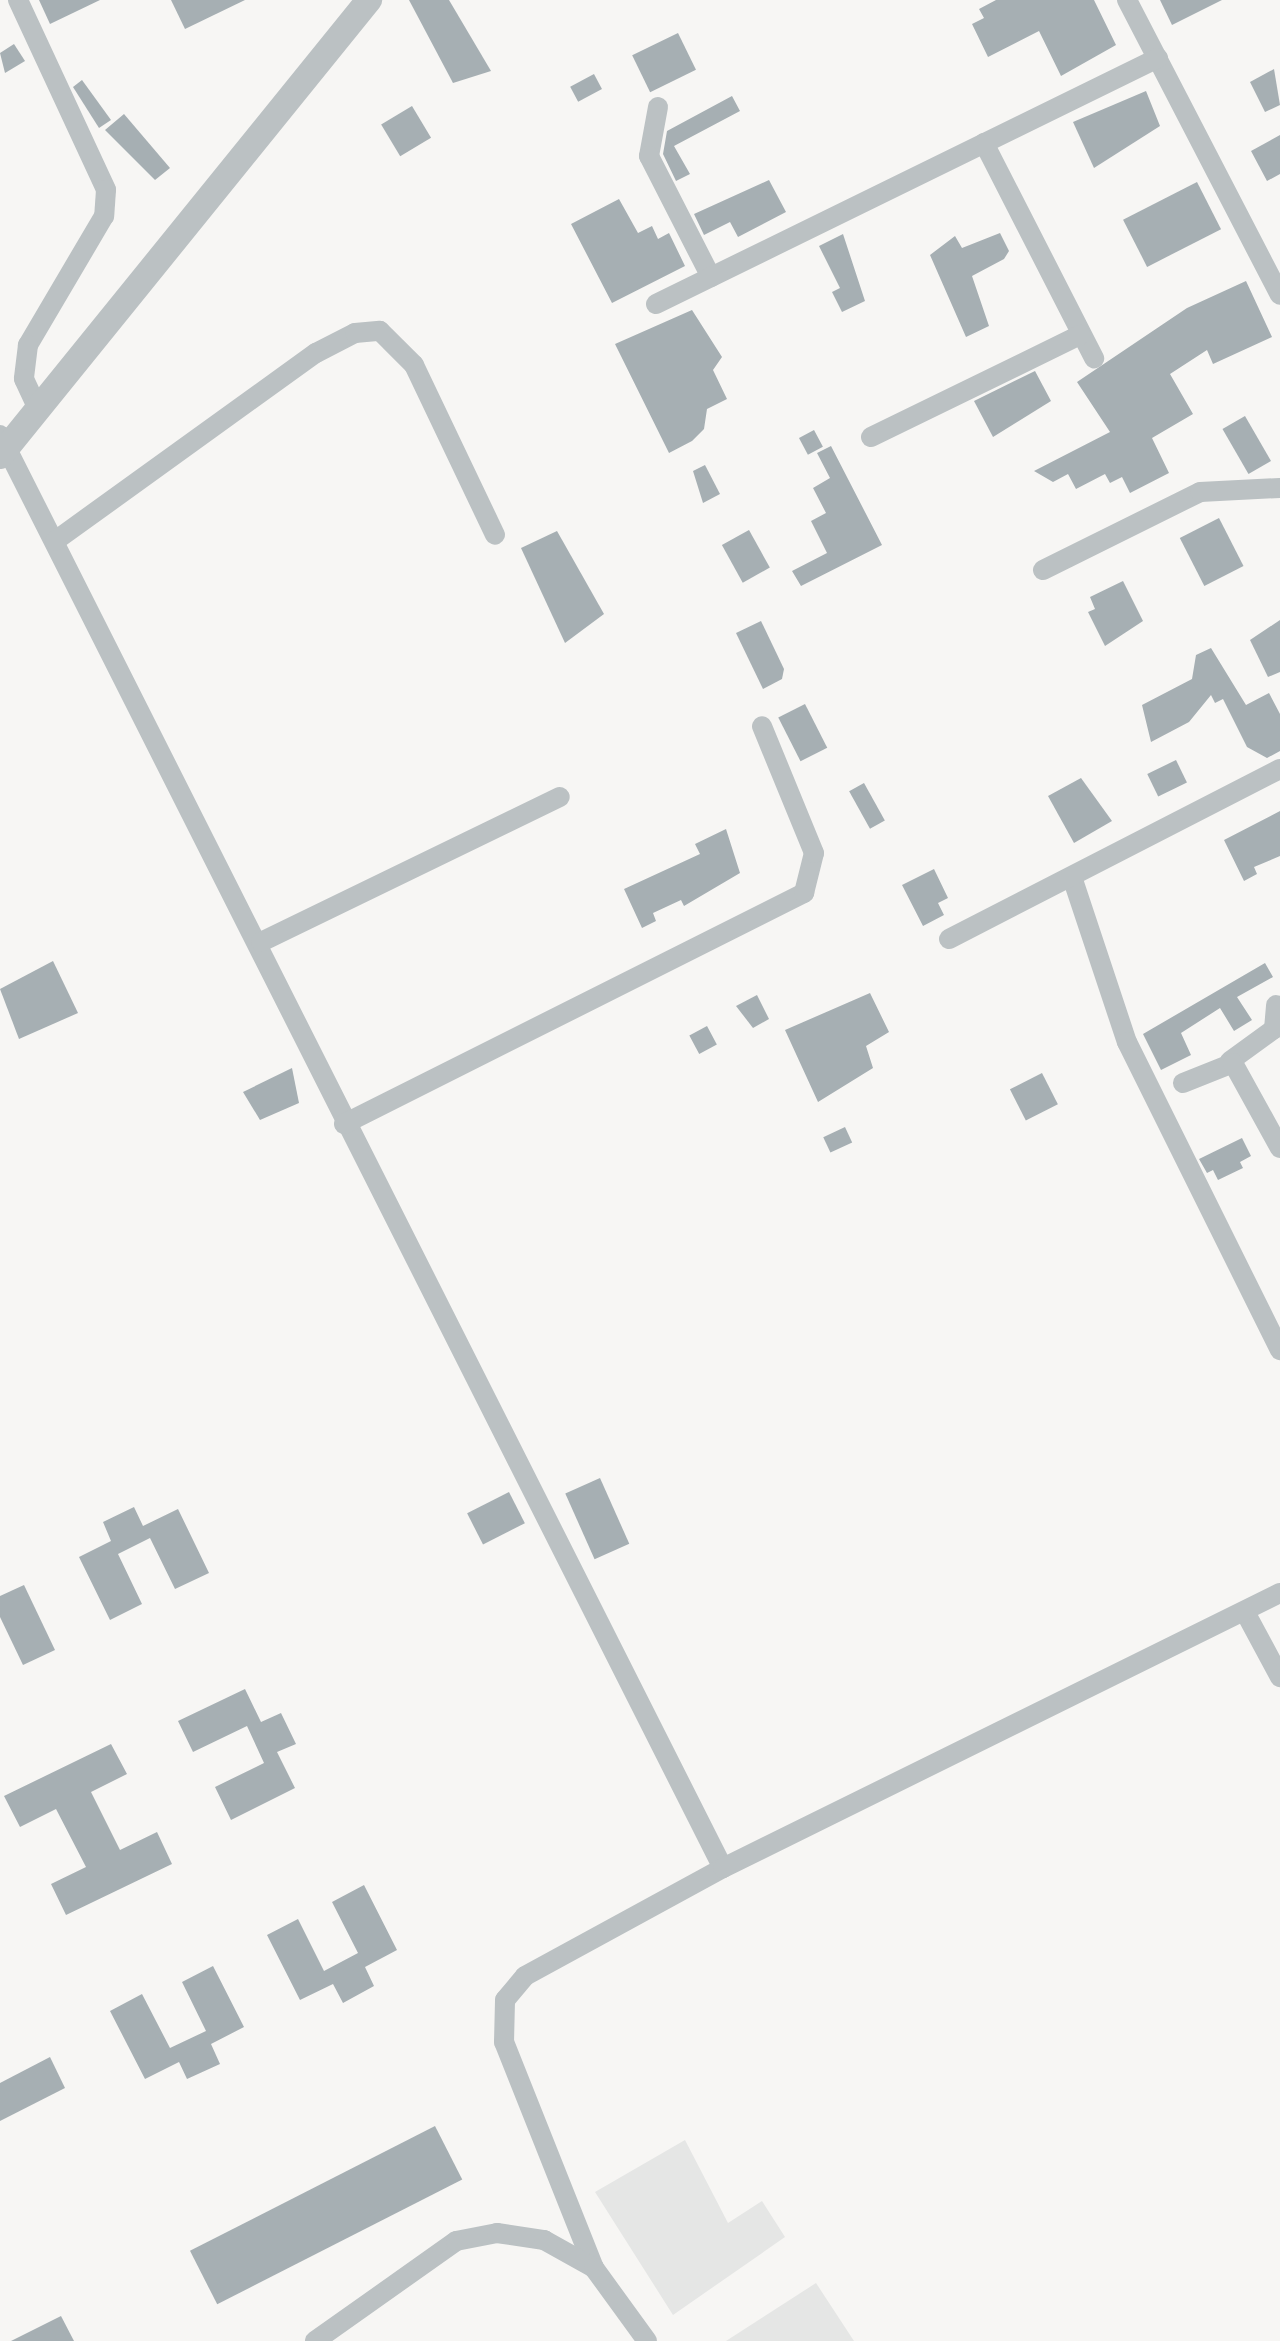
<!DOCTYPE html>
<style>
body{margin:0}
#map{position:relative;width:1280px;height:2341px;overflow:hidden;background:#f7f6f4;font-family:Signika,sans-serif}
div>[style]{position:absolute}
.built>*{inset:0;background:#e5e6e5}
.building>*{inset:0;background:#a6afb3;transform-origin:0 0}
.minor>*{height:20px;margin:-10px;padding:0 10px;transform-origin:10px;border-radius:10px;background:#bbc1c3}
.tertiary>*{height:26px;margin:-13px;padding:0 13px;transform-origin:13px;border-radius:13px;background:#bbc1c3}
span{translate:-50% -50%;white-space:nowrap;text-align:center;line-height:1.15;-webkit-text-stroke:8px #fff;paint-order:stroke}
</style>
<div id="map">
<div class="built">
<div style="clip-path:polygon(685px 2140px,728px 2223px,762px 2201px,785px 2237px,673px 2315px,595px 2192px)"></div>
<div style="clip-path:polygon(816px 2283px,854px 2341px,726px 2341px)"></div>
</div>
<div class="building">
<div style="clip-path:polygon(39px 0,100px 0,50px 24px)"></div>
<div style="clip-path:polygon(171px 0,245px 0,185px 29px)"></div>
<div style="clip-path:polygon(409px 0,449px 0,491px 71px,453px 83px)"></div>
<div style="clip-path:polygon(996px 0,1094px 0,1116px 45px,1061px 76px,1039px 31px,988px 57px,972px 24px,984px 18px,979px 9px)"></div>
<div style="clip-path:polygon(1160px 0,1222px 0,1172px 25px)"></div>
<div style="left:678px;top:33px;width:41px;height:51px;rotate:64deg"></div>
<div style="clip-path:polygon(14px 44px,25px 61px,5px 73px,0 53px)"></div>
<div style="clip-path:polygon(1274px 69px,1280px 105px,1265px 112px,1250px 82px)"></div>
<div style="left:594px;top:74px;width:17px;height:27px;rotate:62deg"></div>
<div style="clip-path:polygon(82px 80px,111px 120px,99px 128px,73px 87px)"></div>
<div style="clip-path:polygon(1146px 91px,1160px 126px,1094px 168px,1073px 122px)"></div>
<div style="clip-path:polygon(732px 96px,740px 111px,674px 146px,690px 174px,676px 181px,663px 154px,667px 131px)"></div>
<div style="left:412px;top:106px;width:37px;height:36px;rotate:59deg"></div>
<div style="clip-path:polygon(124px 114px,170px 168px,155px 180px,105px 130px)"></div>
<div style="clip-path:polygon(1280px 135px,1280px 174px,1267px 181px,1251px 151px)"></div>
<div style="clip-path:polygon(769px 180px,786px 212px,738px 237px,730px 222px,704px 235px,694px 214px)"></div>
<div style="left:1197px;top:182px;width:53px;height:83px;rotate:63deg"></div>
<div style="clip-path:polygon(619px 199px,638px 233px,652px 226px,658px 239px,669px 233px,685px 266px,612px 303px,571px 224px)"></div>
<div style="clip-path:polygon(1000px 233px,1009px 251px,1004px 259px,972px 276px,989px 326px,966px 337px,930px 255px,955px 236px,962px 248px)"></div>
<div style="clip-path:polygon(843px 234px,865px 301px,842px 312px,832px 292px,840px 288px,819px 246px)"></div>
<div style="clip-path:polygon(1246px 281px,1272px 337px,1213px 364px,1207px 350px,1170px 374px,1193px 414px,1152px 438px,1169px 473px,1130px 493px,1122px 477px,1110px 483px,1105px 474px,1076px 489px,1068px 474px,1053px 482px,1034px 471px,1110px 432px,1077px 382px,1187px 308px)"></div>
<div style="clip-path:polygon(692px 310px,722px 357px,713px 370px,727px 399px,707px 409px,704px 429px,692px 441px,669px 453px,615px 344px)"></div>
<div style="clip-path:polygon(1035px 371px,1051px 401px,993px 437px,974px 401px)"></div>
<div style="left:1245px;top:416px;width:52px;height:26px;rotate:60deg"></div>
<div style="left:814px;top:430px;width:19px;height:17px;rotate:62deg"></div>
<div style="clip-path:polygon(831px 446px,882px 545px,801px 586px,792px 571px,827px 553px,811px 521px,826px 513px,813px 488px,830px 478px,817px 453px)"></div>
<div style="clip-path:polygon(705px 465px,720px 494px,703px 503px,693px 471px)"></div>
<div style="left:1219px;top:518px;width:54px;height:44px;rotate:63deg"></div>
<div style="left:749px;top:530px;width:43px;height:31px;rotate:61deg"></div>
<div style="clip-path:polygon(557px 531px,604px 614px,565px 643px,521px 548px)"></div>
<div style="clip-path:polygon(1123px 581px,1143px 621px,1105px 646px,1088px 612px,1095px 609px,1090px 597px)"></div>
<div style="clip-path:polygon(1280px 620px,1280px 672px,1268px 677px,1250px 640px)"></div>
<div style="clip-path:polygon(761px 621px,784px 669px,782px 679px,763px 689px,736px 633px)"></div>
<div style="clip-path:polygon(1211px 648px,1246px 705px,1269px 693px,1280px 714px,1280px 751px,1267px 758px,1247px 747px,1223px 699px,1215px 703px,1211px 695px,1189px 722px,1151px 742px,1142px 705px,1192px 679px,1196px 655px)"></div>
<div style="left:805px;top:704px;width:49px;height:30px;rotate:63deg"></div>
<div style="left:1176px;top:760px;width:25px;height:32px;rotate:64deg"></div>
<div style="clip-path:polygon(1081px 778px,1112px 821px,1074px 843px,1048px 796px)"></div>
<div style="left:864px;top:783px;width:43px;height:17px;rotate:61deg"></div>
<div style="clip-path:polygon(1280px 811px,1280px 856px,1254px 867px,1257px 874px,1244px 881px,1224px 840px)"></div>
<div style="clip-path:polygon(726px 829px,740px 873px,684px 906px,681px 900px,653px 913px,656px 921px,642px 928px,624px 889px,700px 854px,695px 844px)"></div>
<div style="clip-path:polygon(934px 869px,948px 898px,938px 903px,944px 915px,923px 926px,902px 885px)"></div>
<div style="clip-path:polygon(53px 961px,78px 1013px,19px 1039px,0 989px)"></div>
<div style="clip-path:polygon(1265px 963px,1273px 977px,1237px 997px,1252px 1020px,1234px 1031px,1220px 1008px,1181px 1033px,1191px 1055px,1161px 1070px,1143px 1034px)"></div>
<div style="clip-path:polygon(870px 993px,889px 1032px,866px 1046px,873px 1068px,818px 1102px,785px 1030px)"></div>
<div style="clip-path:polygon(757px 995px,769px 1019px,753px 1028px,736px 1006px)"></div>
<div style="left:707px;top:1026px;width:21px;height:20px;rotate:62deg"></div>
<div style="clip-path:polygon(292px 1068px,299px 1103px,260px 1120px,243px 1092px)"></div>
<div style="left:1042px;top:1073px;width:35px;height:36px;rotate:63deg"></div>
<div style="left:845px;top:1127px;width:17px;height:24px;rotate:65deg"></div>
<div style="clip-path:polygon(1242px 1138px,1251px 1156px,1240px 1162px,1243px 1168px,1218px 1180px,1213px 1170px,1207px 1173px,1199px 1159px)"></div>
<div style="left:600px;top:1478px;width:72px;height:38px;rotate:66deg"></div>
<div style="left:509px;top:1492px;width:35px;height:47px;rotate:63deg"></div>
<div style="clip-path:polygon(134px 1507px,143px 1526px,178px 1509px,209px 1573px,175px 1589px,150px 1538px,118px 1554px,142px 1604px,110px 1620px,79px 1557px,111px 1541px,103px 1522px)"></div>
<div style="clip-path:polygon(24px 1585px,55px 1650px,23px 1665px,0 1617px,0 1596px)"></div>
<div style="clip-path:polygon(245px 1689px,261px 1722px,281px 1713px,296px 1744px,277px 1752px,295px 1788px,231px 1820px,215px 1787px,264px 1763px,247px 1726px,193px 1752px,178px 1721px)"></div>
<div style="clip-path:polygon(111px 1744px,127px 1774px,91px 1792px,120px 1850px,157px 1832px,172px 1864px,66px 1915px,51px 1884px,86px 1867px,56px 1809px,20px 1827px,4px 1796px)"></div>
<div style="clip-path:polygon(364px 1885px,397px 1950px,365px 1967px,374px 1986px,343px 2003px,333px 1984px,300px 2000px,267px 1935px,298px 1919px,324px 1971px,358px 1953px,332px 1902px)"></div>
<div style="clip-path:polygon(213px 1966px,244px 2027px,211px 2044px,220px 2064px,187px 2079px,179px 2062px,145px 2079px,110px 2011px,142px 1994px,170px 2048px,206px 2031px,182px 1982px)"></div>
<div style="clip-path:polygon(50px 2057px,65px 2088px,0 2121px,0 2083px)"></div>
<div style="left:435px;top:2126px;width:60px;height:275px;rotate:63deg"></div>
<div style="clip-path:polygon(61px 2316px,74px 2341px,11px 2341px)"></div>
</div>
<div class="minor">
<div style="left:18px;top:0;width:209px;rotate:65.1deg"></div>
<div style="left:106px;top:190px;width:26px;rotate:94deg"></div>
<div style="left:104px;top:216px;width:150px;rotate:120.5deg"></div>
<div style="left:28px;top:345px;width:34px;rotate:97deg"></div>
<div style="left:24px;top:379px;width:33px;rotate:65deg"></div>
<div style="left:1127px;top:0;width:332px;rotate:62.6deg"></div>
<div style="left:658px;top:107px;width:50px;rotate:100.4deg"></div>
<div style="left:649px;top:156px;width:136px;rotate:62.9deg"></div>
<div style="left:984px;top:143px;width:242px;rotate:62.9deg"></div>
<div style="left:656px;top:304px;width:559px;rotate:-26.11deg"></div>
<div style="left:0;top:435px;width:1605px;rotate:63.23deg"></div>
<div style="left:871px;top:437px;width:233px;rotate:-26deg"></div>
<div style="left:55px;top:541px;width:322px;rotate:-35.8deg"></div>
<div style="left:316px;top:353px;width:44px;rotate:-27.1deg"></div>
<div style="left:355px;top:333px;width:25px;rotate:-5deg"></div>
<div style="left:380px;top:331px;width:48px;rotate:45deg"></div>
<div style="left:414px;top:365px;width:188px;rotate:64.5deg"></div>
<div style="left:1043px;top:570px;width:175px;rotate:-26.4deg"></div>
<div style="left:1200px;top:492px;width:80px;rotate:-2.9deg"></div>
<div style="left:1072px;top:877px;width:174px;rotate:71.6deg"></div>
<div style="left:1127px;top:1042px;width:344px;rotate:63.6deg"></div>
<div style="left:949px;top:939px;width:372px;rotate:-27.2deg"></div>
<div style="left:261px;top:942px;width:332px;rotate:-25.9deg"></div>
<div style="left:1230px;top:1061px;width:54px;rotate:-36deg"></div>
<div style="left:1274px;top:1029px;width:24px;rotate:-85deg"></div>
<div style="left:1183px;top:1083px;width:54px;rotate:-21.8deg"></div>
<div style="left:1233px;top:1063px;width:97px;rotate:61.1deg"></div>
<div style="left:344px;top:1124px;width:515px;rotate:-26.66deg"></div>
<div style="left:804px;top:893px;width:41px;rotate:-76deg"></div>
<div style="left:814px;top:853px;width:137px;rotate:-112.3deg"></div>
<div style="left:1245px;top:1612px;width:74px;rotate:61.7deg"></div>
<div style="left:594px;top:2268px;width:243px;rotate:-111.7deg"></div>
<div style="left:504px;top:2042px;width:42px;rotate:-88.6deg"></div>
<div style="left:505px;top:2000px;width:31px;rotate:-50deg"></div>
<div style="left:525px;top:1976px;width:226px;rotate:-28.6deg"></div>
<div style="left:723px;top:1868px;width:621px;rotate:-26.28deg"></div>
<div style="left:315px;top:2341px;width:173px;rotate:-35.3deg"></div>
<div style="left:456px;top:2241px;width:42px;rotate:-11deg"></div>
<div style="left:497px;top:2233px;width:48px;rotate:8.5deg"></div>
<div style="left:544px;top:2240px;width:57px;rotate:29.2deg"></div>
<div style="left:594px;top:2268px;width:90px;rotate:54deg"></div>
</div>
<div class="tertiary">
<div style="left:0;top:456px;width:587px;rotate:-51.02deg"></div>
</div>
</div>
